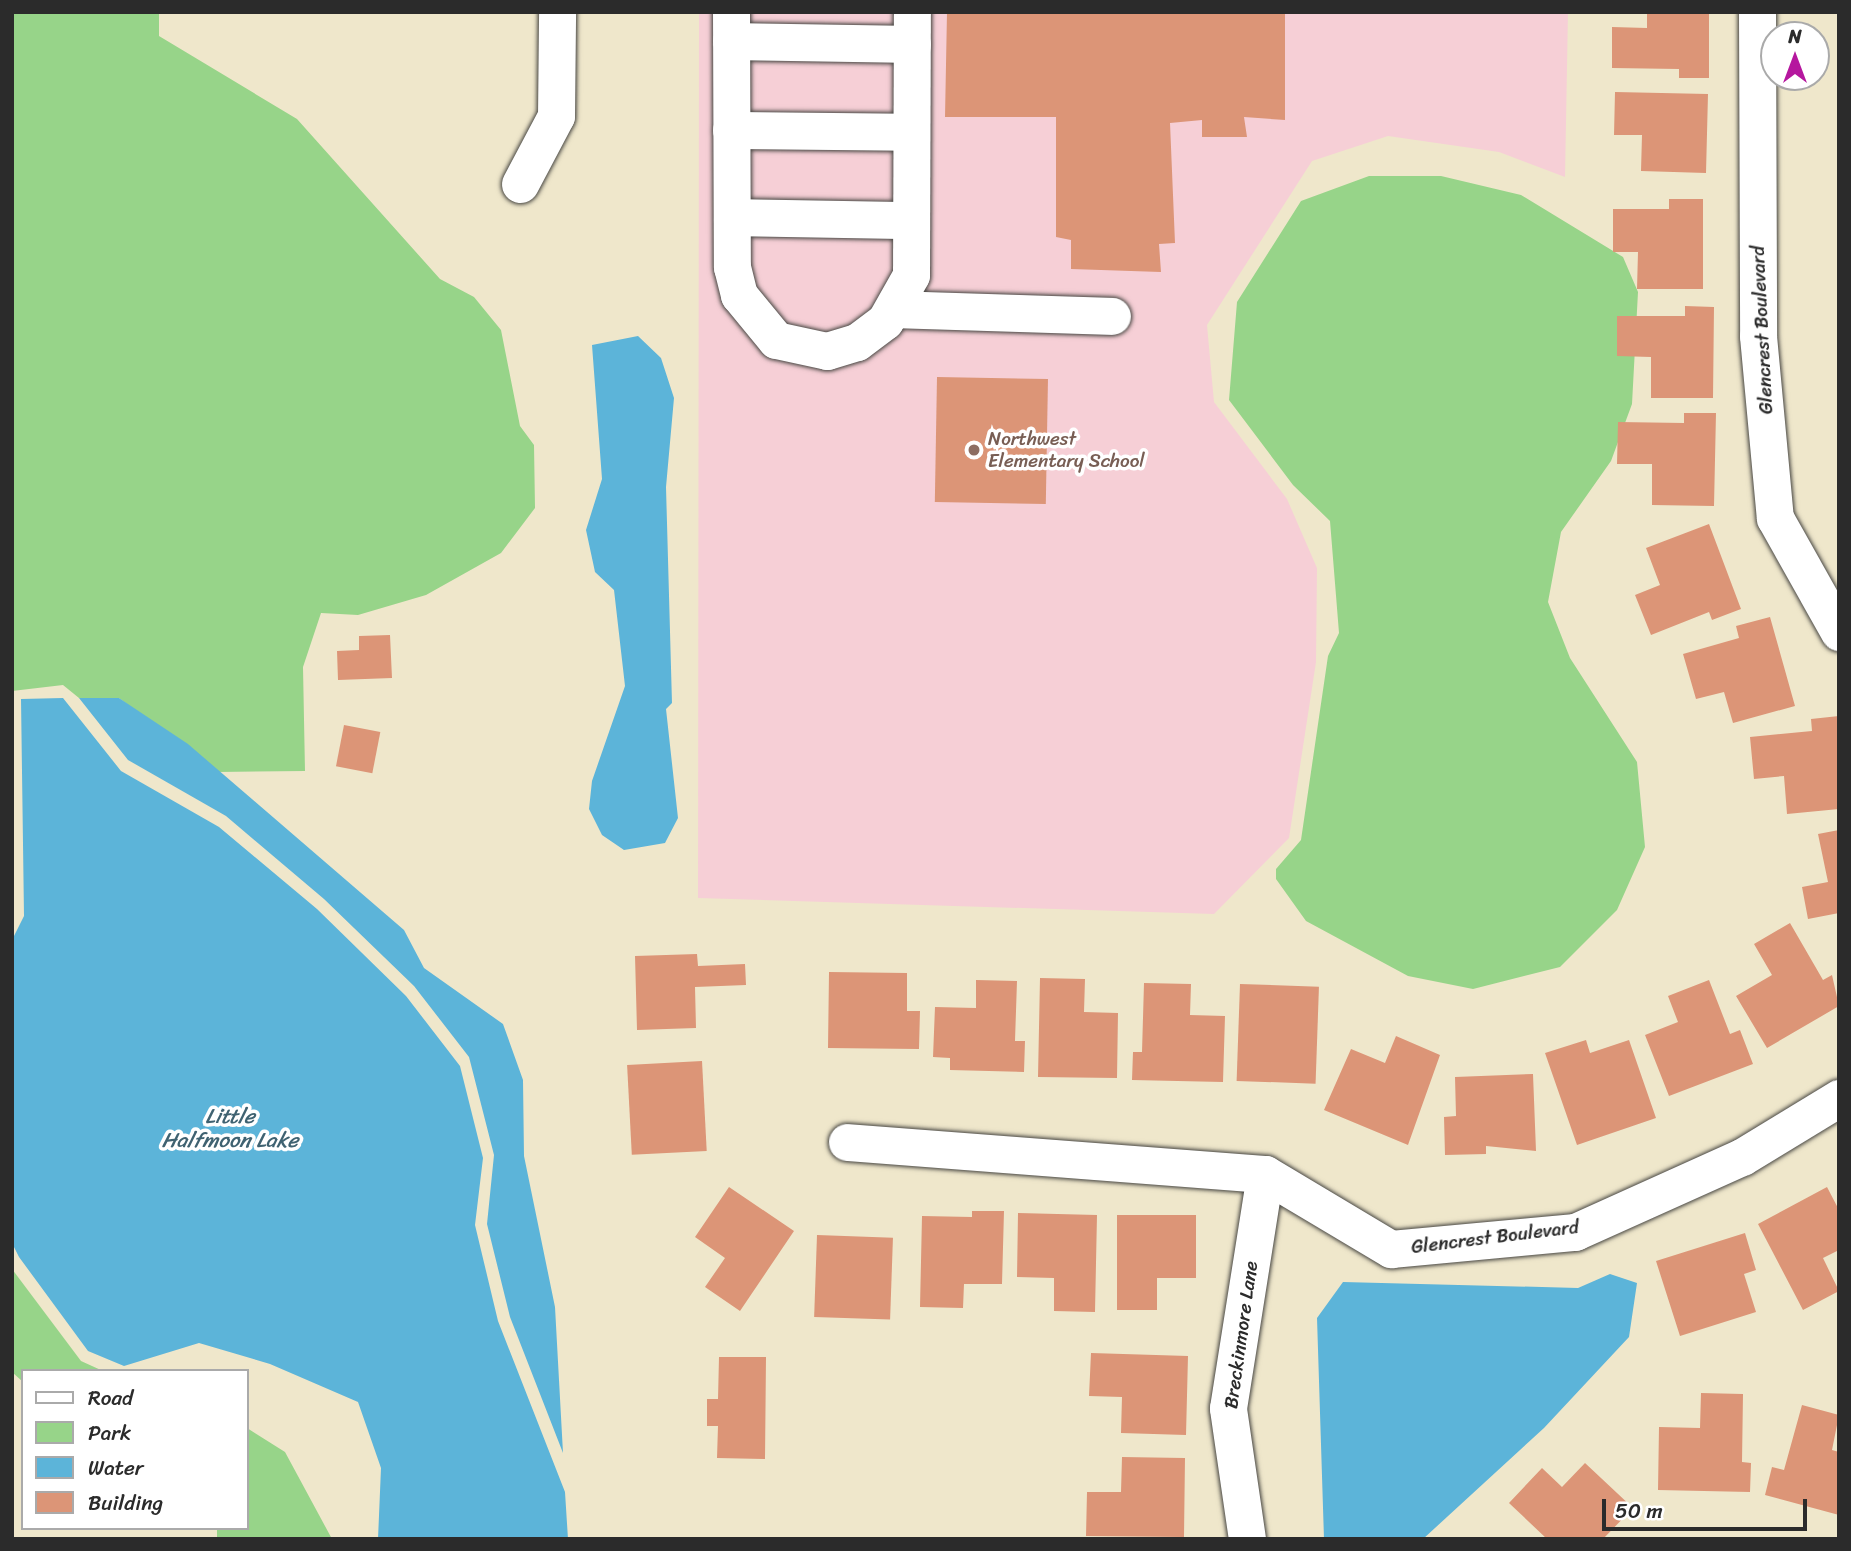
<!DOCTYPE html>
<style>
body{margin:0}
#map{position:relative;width:1851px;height:1551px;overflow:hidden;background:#efe7cb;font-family:Sriracha,sans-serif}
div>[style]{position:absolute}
.built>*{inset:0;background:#f6cfd6}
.green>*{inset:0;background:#97d489}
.water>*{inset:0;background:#5cb4d9}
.building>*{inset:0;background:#dc9577;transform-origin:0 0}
.roads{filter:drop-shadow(0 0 2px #484743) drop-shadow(0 0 2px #484743)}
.minor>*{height:37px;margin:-18.5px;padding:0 18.5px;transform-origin:18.5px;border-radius:18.5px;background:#fff}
.dots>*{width:19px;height:19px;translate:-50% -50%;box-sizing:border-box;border:4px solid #fff;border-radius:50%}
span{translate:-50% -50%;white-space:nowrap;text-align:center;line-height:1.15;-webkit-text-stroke:7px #fff;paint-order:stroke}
.street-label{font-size:19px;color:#2b2b2b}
.education-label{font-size:19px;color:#785e54}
.left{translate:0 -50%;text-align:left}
.water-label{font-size:21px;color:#3f6271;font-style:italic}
.frame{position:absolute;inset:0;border:14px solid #2b2b2b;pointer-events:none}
.legend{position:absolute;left:21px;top:1369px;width:228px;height:161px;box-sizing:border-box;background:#fff;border:2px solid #aaa;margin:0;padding:9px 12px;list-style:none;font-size:21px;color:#2b2b2b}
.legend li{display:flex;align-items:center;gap:14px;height:35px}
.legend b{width:35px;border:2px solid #aaa}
.north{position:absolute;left:1760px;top:21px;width:70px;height:70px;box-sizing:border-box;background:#fff;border:2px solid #aaa;border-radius:50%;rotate:0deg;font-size:19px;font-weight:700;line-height:28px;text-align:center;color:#2b2b2b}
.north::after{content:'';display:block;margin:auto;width:24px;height:32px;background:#b5179e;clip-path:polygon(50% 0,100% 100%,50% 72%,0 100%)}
.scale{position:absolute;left:1602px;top:1499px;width:205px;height:32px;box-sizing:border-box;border:4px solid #2b2b2b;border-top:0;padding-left:9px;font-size:21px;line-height:24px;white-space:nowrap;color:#2b2b2b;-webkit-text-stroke:5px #fff;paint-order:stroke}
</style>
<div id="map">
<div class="built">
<div style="clip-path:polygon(699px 12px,1568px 12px,1565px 177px,1499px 152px,1388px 136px,1312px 161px,1207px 325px,1214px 402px,1287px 499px,1317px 568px,1316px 662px,1289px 838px,1214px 914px,698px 898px)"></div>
</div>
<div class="green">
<div style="clip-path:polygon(12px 12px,159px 12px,159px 36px,297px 119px,440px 279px,474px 297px,501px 330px,520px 426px,534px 445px,535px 508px,501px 553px,426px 595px,358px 615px,321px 613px,303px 667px,305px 771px,217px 772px,119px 698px,79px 698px,63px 685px,12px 691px)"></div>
<div style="clip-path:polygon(1369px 176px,1441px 176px,1521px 195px,1623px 257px,1638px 292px,1632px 404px,1611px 461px,1561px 532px,1548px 602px,1570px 658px,1637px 762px,1645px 847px,1617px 910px,1560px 967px,1473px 989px,1408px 976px,1306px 921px,1276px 879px,1276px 869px,1301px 840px,1328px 656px,1339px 633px,1330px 521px,1293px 485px,1229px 400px,1237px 302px,1301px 201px)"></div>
<div style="clip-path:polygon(12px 1269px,81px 1361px,103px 1371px,23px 1371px,23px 1382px,12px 1372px)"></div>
<div style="clip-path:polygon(247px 1428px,285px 1452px,332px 1539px,217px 1539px,217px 1528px,247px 1528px)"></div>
</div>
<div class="water">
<div style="clip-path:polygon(638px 336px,661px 358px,674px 398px,666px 487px,672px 703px,666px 709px,678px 818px,665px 843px,624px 850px,602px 835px,589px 809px,592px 781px,625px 686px,614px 590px,595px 572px,586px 530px,602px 479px,592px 345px)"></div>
<div style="clip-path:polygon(63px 698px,121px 771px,219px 827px,317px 909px,406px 996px,460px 1066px,483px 1158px,475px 1225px,498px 1321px,565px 1492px,568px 1539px,378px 1539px,381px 1468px,358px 1402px,270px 1364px,199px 1343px,124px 1366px,88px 1351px,19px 1257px,12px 1243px,12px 940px,24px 916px,21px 699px)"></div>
<div style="clip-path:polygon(79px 698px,119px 698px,188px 744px,404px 930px,424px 968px,503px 1024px,523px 1080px,524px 1156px,555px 1307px,563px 1453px,510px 1317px,487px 1224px,494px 1155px,469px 1057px,414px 986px,324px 899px,226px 816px,128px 760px)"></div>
<div style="clip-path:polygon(1610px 1274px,1637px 1283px,1629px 1337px,1544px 1428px,1423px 1539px,1324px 1539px,1317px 1318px,1343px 1282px,1578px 1288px)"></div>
</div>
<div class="building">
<div style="clip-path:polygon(947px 12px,1285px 12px,1285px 120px,1244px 117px,1247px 137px,1202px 137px,1202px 120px,1170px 123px,1175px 243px,1159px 244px,1161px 272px,1071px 269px,1071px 240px,1056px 237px,1056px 117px,945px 117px)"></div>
<div style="clip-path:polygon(1647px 12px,1709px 12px,1709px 78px,1679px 78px,1679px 69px,1612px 68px,1612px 27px,1647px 28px)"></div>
<div style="clip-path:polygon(1615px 92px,1708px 94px,1706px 173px,1641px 171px,1642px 135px,1614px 135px)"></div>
<div style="clip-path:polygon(1669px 199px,1703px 199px,1703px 289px,1637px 289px,1638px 252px,1613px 252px,1613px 209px,1669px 209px)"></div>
<div style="clip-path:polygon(1685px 306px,1714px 307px,1713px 398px,1651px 398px,1651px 357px,1617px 356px,1617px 316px,1685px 316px)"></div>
<div style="left:937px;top:377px;width:111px;height:125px;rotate:1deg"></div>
<div style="clip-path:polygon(1684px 413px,1716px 413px,1714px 506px,1652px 505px,1652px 464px,1617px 464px,1618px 422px,1684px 423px)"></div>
<div style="clip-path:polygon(1709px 524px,1741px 609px,1712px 620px,1709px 612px,1651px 635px,1635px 595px,1660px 585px,1646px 548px)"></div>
<div style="clip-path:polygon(1770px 617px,1795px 706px,1733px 723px,1724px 692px,1696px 699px,1683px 654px,1739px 638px,1736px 626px)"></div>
<div style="clip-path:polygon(390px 635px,392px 678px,338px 680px,337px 651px,359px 650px,359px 636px)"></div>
<div style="clip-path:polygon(1839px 716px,1839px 809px,1787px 814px,1784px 776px,1754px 779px,1750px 737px,1812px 731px,1811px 719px)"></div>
<div style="left:344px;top:725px;width:37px;height:42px;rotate:11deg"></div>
<div style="clip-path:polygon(1839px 830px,1839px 913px,1808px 919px,1802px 887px,1828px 882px,1818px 834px)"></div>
<div style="clip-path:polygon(1790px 923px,1823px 980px,1832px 975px,1839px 1006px,1767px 1048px,1736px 996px,1772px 975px,1754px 944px)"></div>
<div style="clip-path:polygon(697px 954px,698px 966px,745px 964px,746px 985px,695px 987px,696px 1028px,637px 1030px,635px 956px)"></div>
<div style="clip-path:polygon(829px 972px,907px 973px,907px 1011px,920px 1011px,919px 1049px,828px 1048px)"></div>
<div style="clip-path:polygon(1040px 978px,1085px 979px,1084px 1012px,1118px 1013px,1117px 1078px,1038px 1077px)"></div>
<div style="clip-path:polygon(976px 980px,1017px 981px,1015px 1041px,1025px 1041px,1024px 1072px,950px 1070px,950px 1058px,933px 1057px,935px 1007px,976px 1008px)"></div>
<div style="clip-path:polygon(1709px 980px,1730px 1034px,1740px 1030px,1753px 1064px,1669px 1096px,1645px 1035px,1678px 1022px,1668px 996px)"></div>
<div style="clip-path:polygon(1144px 983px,1191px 984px,1190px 1015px,1225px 1016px,1223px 1082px,1132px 1080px,1133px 1052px,1142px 1052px)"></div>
<div style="left:1240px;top:984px;width:79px;height:97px;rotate:2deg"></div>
<div style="clip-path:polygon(1396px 1036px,1440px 1055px,1408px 1145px,1324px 1110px,1351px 1049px,1385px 1063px)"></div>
<div style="clip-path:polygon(1586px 1040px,1590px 1053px,1629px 1040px,1656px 1118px,1577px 1145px,1545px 1053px)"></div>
<div style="left:702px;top:1061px;width:90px;height:75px;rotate:87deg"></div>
<div style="clip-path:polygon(1533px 1074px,1536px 1151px,1486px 1146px,1486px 1154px,1445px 1155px,1444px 1117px,1456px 1116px,1455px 1077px)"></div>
<div style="clip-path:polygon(729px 1187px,794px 1231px,740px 1311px,705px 1287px,725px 1258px,695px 1237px)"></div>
<div style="clip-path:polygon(1827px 1187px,1839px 1210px,1839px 1250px,1823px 1258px,1839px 1291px,1803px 1310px,1758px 1224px)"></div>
<div style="clip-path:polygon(972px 1211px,1004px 1211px,1002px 1284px,964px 1284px,963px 1308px,920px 1307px,922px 1216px,972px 1217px)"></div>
<div style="clip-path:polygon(1018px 1213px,1097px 1215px,1095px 1312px,1054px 1311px,1054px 1278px,1017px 1277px)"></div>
<div style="clip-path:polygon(1117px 1215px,1196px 1215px,1196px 1278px,1157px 1278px,1157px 1310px,1117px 1310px)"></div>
<div style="clip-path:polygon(1745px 1233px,1756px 1270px,1744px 1274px,1756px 1312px,1680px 1336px,1656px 1261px)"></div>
<div style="left:817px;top:1235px;width:76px;height:82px;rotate:2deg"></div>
<div style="clip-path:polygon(1091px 1353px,1188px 1356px,1186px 1435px,1121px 1433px,1122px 1397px,1089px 1396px)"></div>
<div style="clip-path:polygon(719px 1357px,766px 1357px,765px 1459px,717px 1458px,718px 1426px,707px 1426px,707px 1399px,718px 1399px)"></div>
<div style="clip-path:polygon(1701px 1393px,1743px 1394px,1742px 1462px,1751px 1463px,1750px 1492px,1658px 1490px,1659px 1427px,1700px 1428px)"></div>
<div style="clip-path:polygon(1802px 1405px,1839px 1415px,1832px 1450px,1839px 1452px,1839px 1515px,1765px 1495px,1772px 1467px,1784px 1470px)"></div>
<div style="clip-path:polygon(1122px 1457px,1185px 1458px,1184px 1537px,1086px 1536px,1087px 1492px,1121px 1492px)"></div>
<div style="clip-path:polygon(1585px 1463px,1633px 1508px,1603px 1539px,1547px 1539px,1509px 1503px,1542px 1468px,1562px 1487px)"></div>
</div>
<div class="roads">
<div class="minor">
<div style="left:731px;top:12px;width:255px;rotate:89.8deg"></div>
<div style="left:732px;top:267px;width:29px;rotate:76deg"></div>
<div style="left:739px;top:295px;width:58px;rotate:50.6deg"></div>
<div style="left:776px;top:340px;width:52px;rotate:12.2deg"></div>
<div style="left:827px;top:351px;width:31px;rotate:-17deg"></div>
<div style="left:857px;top:342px;width:35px;rotate:-37deg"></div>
<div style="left:885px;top:321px;width:53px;rotate:-60.5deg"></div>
<div style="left:911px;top:275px;width:263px;rotate:-89.8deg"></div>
<div style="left:1757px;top:12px;width:324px;rotate:89.8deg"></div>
<div style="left:1758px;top:336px;width:183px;rotate:84.7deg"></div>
<div style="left:1775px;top:518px;width:131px;rotate:60.7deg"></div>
<div style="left:731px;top:41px;width:181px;rotate:0.9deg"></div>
<div style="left:731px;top:130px;width:180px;rotate:0.6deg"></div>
<div style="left:520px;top:184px;width:77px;rotate:-62.1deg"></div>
<div style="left:556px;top:116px;width:104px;rotate:-89.4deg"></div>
<div style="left:732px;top:217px;width:179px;rotate:1deg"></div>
<div style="left:894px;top:309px;width:218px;rotate:1.8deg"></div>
<div style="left:847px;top:1142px;width:419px;rotate:4.4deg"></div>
<div style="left:1265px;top:1174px;width:147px;rotate:30.8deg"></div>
<div style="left:1391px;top:1249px;width:185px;rotate:-5.3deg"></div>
<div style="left:1575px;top:1232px;width:183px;rotate:-24.2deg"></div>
<div style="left:1742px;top:1157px;width:114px;rotate:-31.3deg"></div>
<div style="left:1247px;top:1539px;width:132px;rotate:-98.3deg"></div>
<div style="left:1228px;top:1408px;width:237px;rotate:-81deg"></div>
</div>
</div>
<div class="dots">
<div style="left:974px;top:450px;background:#8d6e63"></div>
</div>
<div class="street-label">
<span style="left:1762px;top:330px;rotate:-93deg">Glencrest Boulevard</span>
<span style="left:1495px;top:1237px;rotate:-7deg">Glencrest Boulevard</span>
<span style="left:1241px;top:1335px;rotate:-82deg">Breckinmore Lane</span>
</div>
<div class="education-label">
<span class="left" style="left:988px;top:450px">Northwest<br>Elementary School</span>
</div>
<div class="water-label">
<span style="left:230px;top:1128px">Little<br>Halfmoon Lake</span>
</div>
<div class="frame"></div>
<ul class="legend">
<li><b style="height:9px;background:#fff"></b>Road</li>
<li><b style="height:19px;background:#97d489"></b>Park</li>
<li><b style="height:19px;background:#5cb4d9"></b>Water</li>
<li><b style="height:19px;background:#dc9577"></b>Building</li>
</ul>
<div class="north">N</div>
<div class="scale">50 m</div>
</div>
